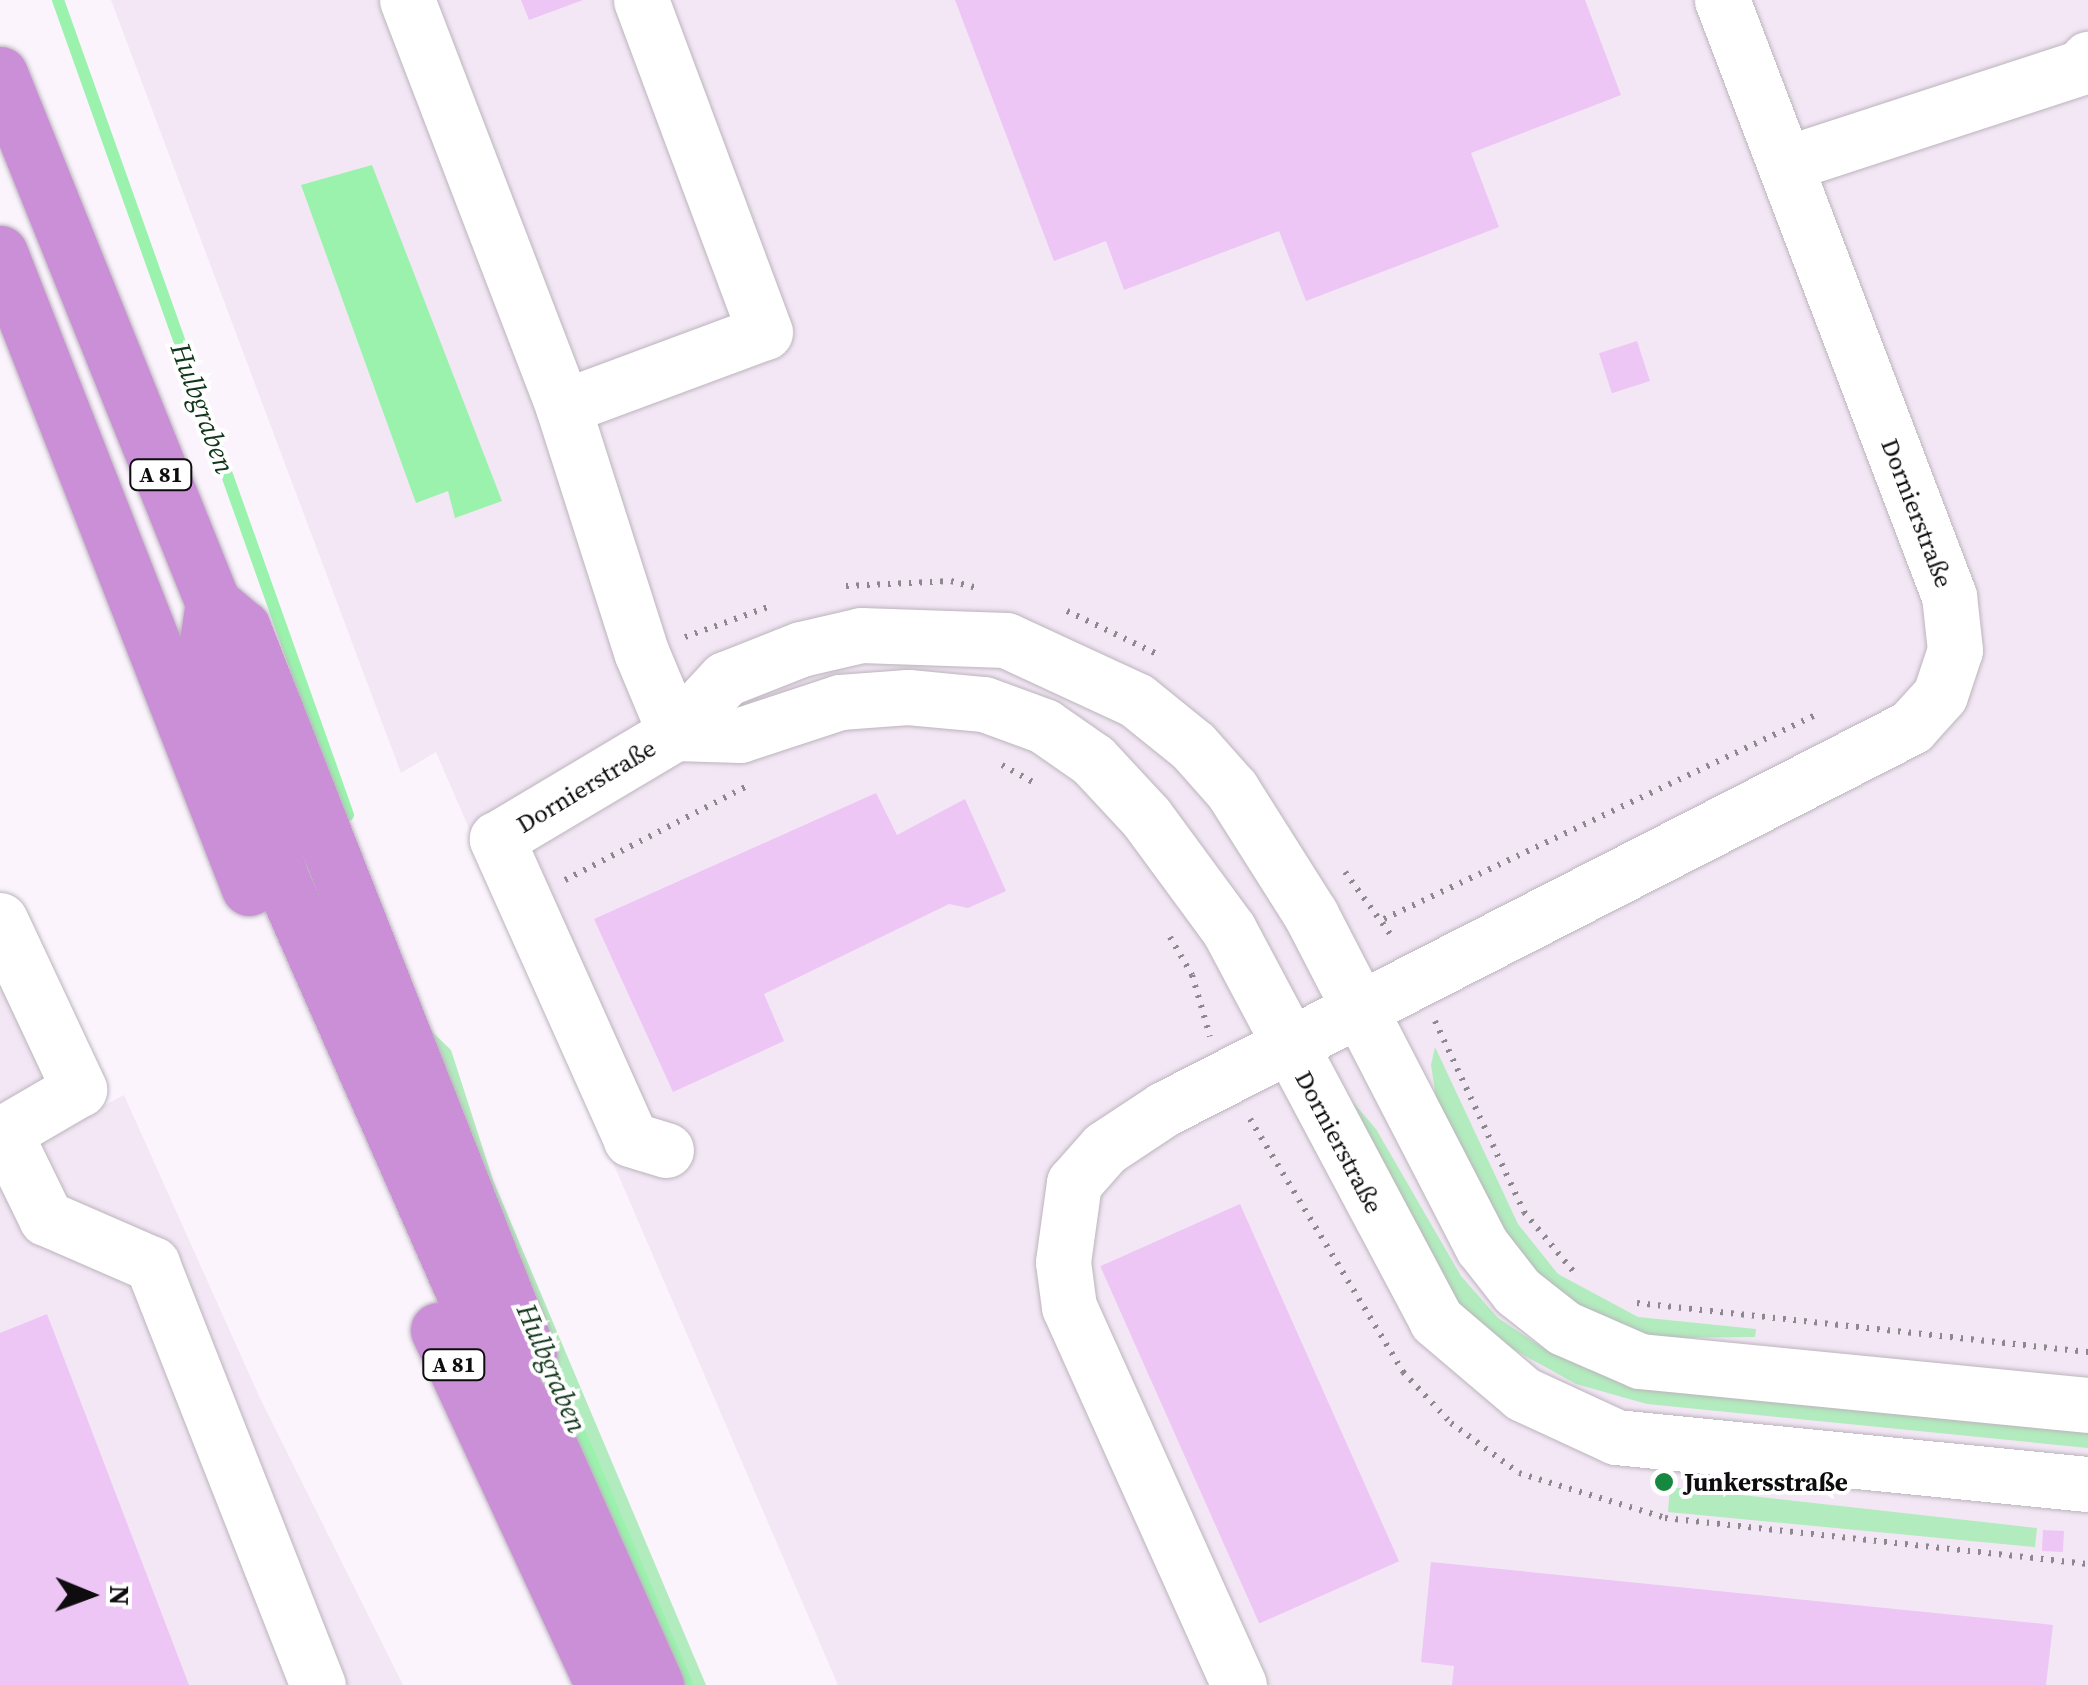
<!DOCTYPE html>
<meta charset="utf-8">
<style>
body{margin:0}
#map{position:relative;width:2088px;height:1685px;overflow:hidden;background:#fbf4fd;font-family:"Source Serif 4",serif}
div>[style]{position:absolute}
.built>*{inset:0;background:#f3e7f5}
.green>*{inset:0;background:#b2ebbd}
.water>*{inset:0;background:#9af2ad}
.stream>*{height:12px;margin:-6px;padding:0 6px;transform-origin:6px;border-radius:6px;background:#9af2ad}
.building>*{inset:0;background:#edc6f5;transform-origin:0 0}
.path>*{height:6px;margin-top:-3px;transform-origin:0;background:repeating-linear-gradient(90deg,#8c888d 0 2.5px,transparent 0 10.5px)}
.roads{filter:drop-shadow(0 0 2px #bbb4bc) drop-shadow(0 0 2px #bbb4bc)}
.minor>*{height:55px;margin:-27.5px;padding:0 27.5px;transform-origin:27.5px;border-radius:27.5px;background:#fff}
.highway>*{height:55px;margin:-27.5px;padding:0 27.5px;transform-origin:27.5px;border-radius:27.5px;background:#cb8fd8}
.dots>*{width:28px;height:28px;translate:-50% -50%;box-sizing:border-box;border:5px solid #fff;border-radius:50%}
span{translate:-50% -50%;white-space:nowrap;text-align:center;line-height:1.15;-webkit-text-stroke:8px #fff;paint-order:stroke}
.shield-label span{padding:2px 8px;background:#fff;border:2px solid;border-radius:8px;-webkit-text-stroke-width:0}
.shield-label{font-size:22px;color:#0e0c0e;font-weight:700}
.street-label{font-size:25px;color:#0e0c0e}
.poi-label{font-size:25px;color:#0e0c0e;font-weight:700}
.left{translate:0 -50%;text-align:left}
.water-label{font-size:28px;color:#12361c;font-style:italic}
.north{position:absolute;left:40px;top:1545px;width:100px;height:100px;-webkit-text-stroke:8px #fff;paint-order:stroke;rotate:91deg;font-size:28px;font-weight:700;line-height:40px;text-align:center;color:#0e0c0e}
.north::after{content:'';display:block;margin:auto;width:35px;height:45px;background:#0e0c0e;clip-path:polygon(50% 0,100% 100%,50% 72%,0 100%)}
</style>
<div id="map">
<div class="built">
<div style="clip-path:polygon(111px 0,2088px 0,2088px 1685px,838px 1685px,436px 752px,401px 773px)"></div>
<div style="clip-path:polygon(0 972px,69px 1124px,124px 1095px,259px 1396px,403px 1685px,0 1685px)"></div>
</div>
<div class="green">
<div style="clip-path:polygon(418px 1018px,451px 1050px,493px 1180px,706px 1685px,668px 1685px,523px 1362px)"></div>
<div style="clip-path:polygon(1435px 1047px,1518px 1224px,1558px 1274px,1638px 1317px,1756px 1329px,1755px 1337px,1652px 1338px,1597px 1320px,1528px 1273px,1438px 1110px,1431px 1065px)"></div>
<div style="clip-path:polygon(1352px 1101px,1376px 1129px,1461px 1276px,1498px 1318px,1543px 1348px,1587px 1369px,1649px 1382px,2088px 1428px,2088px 1448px,1647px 1404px,1576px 1384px,1491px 1337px,1450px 1294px)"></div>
<div style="clip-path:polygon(1670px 1487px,2037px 1528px,2035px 1547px,1668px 1512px)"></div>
</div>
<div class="water">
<div style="clip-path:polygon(372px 165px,502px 501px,455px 518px,448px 491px,416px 503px,301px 185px)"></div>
</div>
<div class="stream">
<div style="left:58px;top:0;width:865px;rotate:70.41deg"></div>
<div style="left:547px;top:1356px;width:358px;rotate:66.9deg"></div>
</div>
<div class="building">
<div style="clip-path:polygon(521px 0,583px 0,529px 20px)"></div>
<div style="clip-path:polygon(955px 0,1585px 0,1621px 95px,1471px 153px,1499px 227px,1306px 301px,1279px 231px,1124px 290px,1106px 241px,1054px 261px)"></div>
<div style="left:1637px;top:341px;width:42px;height:40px;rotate:72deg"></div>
<div style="clip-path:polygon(876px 793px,897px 835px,965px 799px,1006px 891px,968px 908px,949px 904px,764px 994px,784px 1041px,673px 1092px,594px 919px)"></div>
<div style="left:1240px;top:1204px;width:391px;height:153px;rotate:66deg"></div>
<div style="clip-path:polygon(47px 1314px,189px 1685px,0 1685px,0 1333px)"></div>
<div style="left:2043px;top:1530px;width:21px;height:21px;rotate:3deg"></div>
<div style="clip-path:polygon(1431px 1562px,2053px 1625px,2046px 1685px,1452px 1685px,1454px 1666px,1421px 1662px)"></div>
</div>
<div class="path">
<div style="left:846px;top:586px;width:105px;rotate:-2.7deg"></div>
<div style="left:951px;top:581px;width:28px;rotate:15deg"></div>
<div style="left:1067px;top:611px;width:102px;rotate:25.6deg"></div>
<div style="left:685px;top:637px;width:91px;rotate:-19.8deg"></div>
<div style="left:1002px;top:765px;width:38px;rotate:29deg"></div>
<div style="left:1345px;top:872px;width:82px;rotate:54deg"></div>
<div style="left:565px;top:880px;width:207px;rotate:-27.3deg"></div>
<div style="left:1384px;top:919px;width:479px;rotate:-25.3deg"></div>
<div style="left:1170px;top:937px;width:44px;rotate:59.9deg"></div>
<div style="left:1192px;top:975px;width:64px;rotate:73.6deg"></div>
<div style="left:1435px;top:1021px;width:211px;rotate:65deg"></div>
<div style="left:1524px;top:1212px;width:77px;rotate:50.3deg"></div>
<div style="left:1250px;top:1119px;width:296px;rotate:58.8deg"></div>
<div style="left:1403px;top:1372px;width:70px;rotate:46.7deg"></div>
<div style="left:1451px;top:1423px;width:84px;rotate:36.3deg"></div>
<div style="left:1519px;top:1473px;width:153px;rotate:17.1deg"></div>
<div style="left:1665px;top:1518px;width:425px;rotate:6.2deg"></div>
<div style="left:1637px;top:1303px;width:454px;rotate:6.2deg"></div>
</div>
<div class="roads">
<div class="minor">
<div style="left:407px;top:0;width:436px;rotate:69deg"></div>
<div style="left:563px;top:407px;width:259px;rotate:72.3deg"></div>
<div style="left:642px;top:654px;width:86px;rotate:67.3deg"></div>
<div style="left:1785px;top:164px;width:311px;rotate:-18.1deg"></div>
<div style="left:2081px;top:67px;width:11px;rotate:-49deg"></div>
<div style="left:563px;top:407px;width:215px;rotate:-20.4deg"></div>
<div style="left:765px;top:332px;width:354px;rotate:-110.5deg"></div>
<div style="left:675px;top:733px;width:65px;rotate:1.8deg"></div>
<div style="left:740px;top:735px;width:105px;rotate:-18.3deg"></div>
<div style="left:840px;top:702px;width:68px;rotate:-4.2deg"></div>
<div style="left:908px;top:697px;width:76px;rotate:5.3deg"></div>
<div style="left:984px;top:704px;width:64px;rotate:20.1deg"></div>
<div style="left:1044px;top:726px;width:60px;rotate:34.8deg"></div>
<div style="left:1093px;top:760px;width:78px;rotate:47.1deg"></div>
<div style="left:1146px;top:817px;width:140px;rotate:53.7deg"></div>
<div style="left:1229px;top:930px;width:442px;rotate:62deg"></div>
<div style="left:1436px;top:1320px;width:114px;rotate:40.4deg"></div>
<div style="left:1523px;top:1394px;width:102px;rotate:24.8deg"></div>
<div style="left:1616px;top:1437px;width:474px;rotate:5.7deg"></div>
<div style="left:0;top:920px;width:187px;rotate:64.9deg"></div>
<div style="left:79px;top:1089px;width:91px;rotate:149.8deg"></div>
<div style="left:4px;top:1132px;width:96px;rotate:64deg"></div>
<div style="left:46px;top:1218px;width:116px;rotate:23.5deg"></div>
<div style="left:152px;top:1264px;width:453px;rotate:68.5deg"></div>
<div style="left:666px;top:1150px;width:37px;rotate:-163deg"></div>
<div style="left:631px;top:1139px;width:329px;rotate:-114.1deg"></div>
<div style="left:497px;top:839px;width:207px;rotate:-30.8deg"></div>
<div style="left:675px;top:733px;width:74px;rotate:-47.2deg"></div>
<div style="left:725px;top:679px;width:82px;rotate:-21.5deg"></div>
<div style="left:801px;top:649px;width:62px;rotate:-13.1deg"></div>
<div style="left:861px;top:635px;width:145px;rotate:2deg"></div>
<div style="left:1006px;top:640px;width:143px;rotate:24.8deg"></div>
<div style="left:1136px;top:700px;width:73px;rotate:38.9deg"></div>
<div style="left:1193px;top:746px;width:59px;rotate:48.4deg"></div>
<div style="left:1232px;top:790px;width:148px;rotate:57.7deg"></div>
<div style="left:1311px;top:915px;width:373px;rotate:62.7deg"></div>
<div style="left:1482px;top:1246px;width:57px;rotate:52.1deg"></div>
<div style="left:1517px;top:1291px;width:60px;rotate:38.2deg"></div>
<div style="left:1564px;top:1328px;width:83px;rotate:23.5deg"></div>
<div style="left:1640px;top:1361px;width:450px;rotate:5.6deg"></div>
<div style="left:1239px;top:1685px;width:414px;rotate:-114.2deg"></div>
<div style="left:1069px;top:1307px;width:45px;rotate:-97.6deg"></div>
<div style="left:1063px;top:1262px;width:80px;rotate:-82.1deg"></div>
<div style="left:1074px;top:1183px;width:47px;rotate:-48.5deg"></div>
<div style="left:1105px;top:1148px;width:71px;rotate:-33.5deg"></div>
<div style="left:1164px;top:1109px;width:839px;rotate:-27.08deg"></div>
<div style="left:1911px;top:727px;width:43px;rotate:-47.8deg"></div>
<div style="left:1940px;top:695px;width:47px;rotate:-71.6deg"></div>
<div style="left:1955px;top:650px;width:54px;rotate:-96.3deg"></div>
<div style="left:1949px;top:596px;width:638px;rotate:-110.85deg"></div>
</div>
<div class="highway">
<div style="left:0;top:74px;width:570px;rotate:68.07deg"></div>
<div style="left:213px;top:603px;width:46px;rotate:98.8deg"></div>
<div style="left:206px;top:648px;width:247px;rotate:71.9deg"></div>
<div style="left:283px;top:883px;width:540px;rotate:66.19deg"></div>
<div style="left:501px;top:1377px;width:59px;rotate:49.8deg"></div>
<div style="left:539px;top:1422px;width:288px;rotate:66deg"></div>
<div style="left:0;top:253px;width:682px;rotate:68.59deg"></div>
<div style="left:213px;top:603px;width:39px;rotate:40deg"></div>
<div style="left:243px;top:628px;width:781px;rotate:68.53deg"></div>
<div style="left:438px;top:1330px;width:391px;rotate:65.1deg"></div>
</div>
</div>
<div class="dots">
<div style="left:1664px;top:1482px;background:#168840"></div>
</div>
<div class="shield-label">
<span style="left:161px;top:475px">A 81</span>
<span style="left:454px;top:1365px">A 81</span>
</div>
<div class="street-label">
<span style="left:1917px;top:513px;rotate:69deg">Dornierstraße</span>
<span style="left:586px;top:786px;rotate:-31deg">Dornierstraße</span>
<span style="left:1339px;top:1142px;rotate:62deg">Dornierstraße</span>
</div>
<div class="poi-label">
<span class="left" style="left:1684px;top:1482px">Junkersstraße</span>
</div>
<div class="water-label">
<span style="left:203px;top:408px;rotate:70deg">Hulbgraben</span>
<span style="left:552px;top:1368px;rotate:67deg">Hulbgraben</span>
</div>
<div class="north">N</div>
</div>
